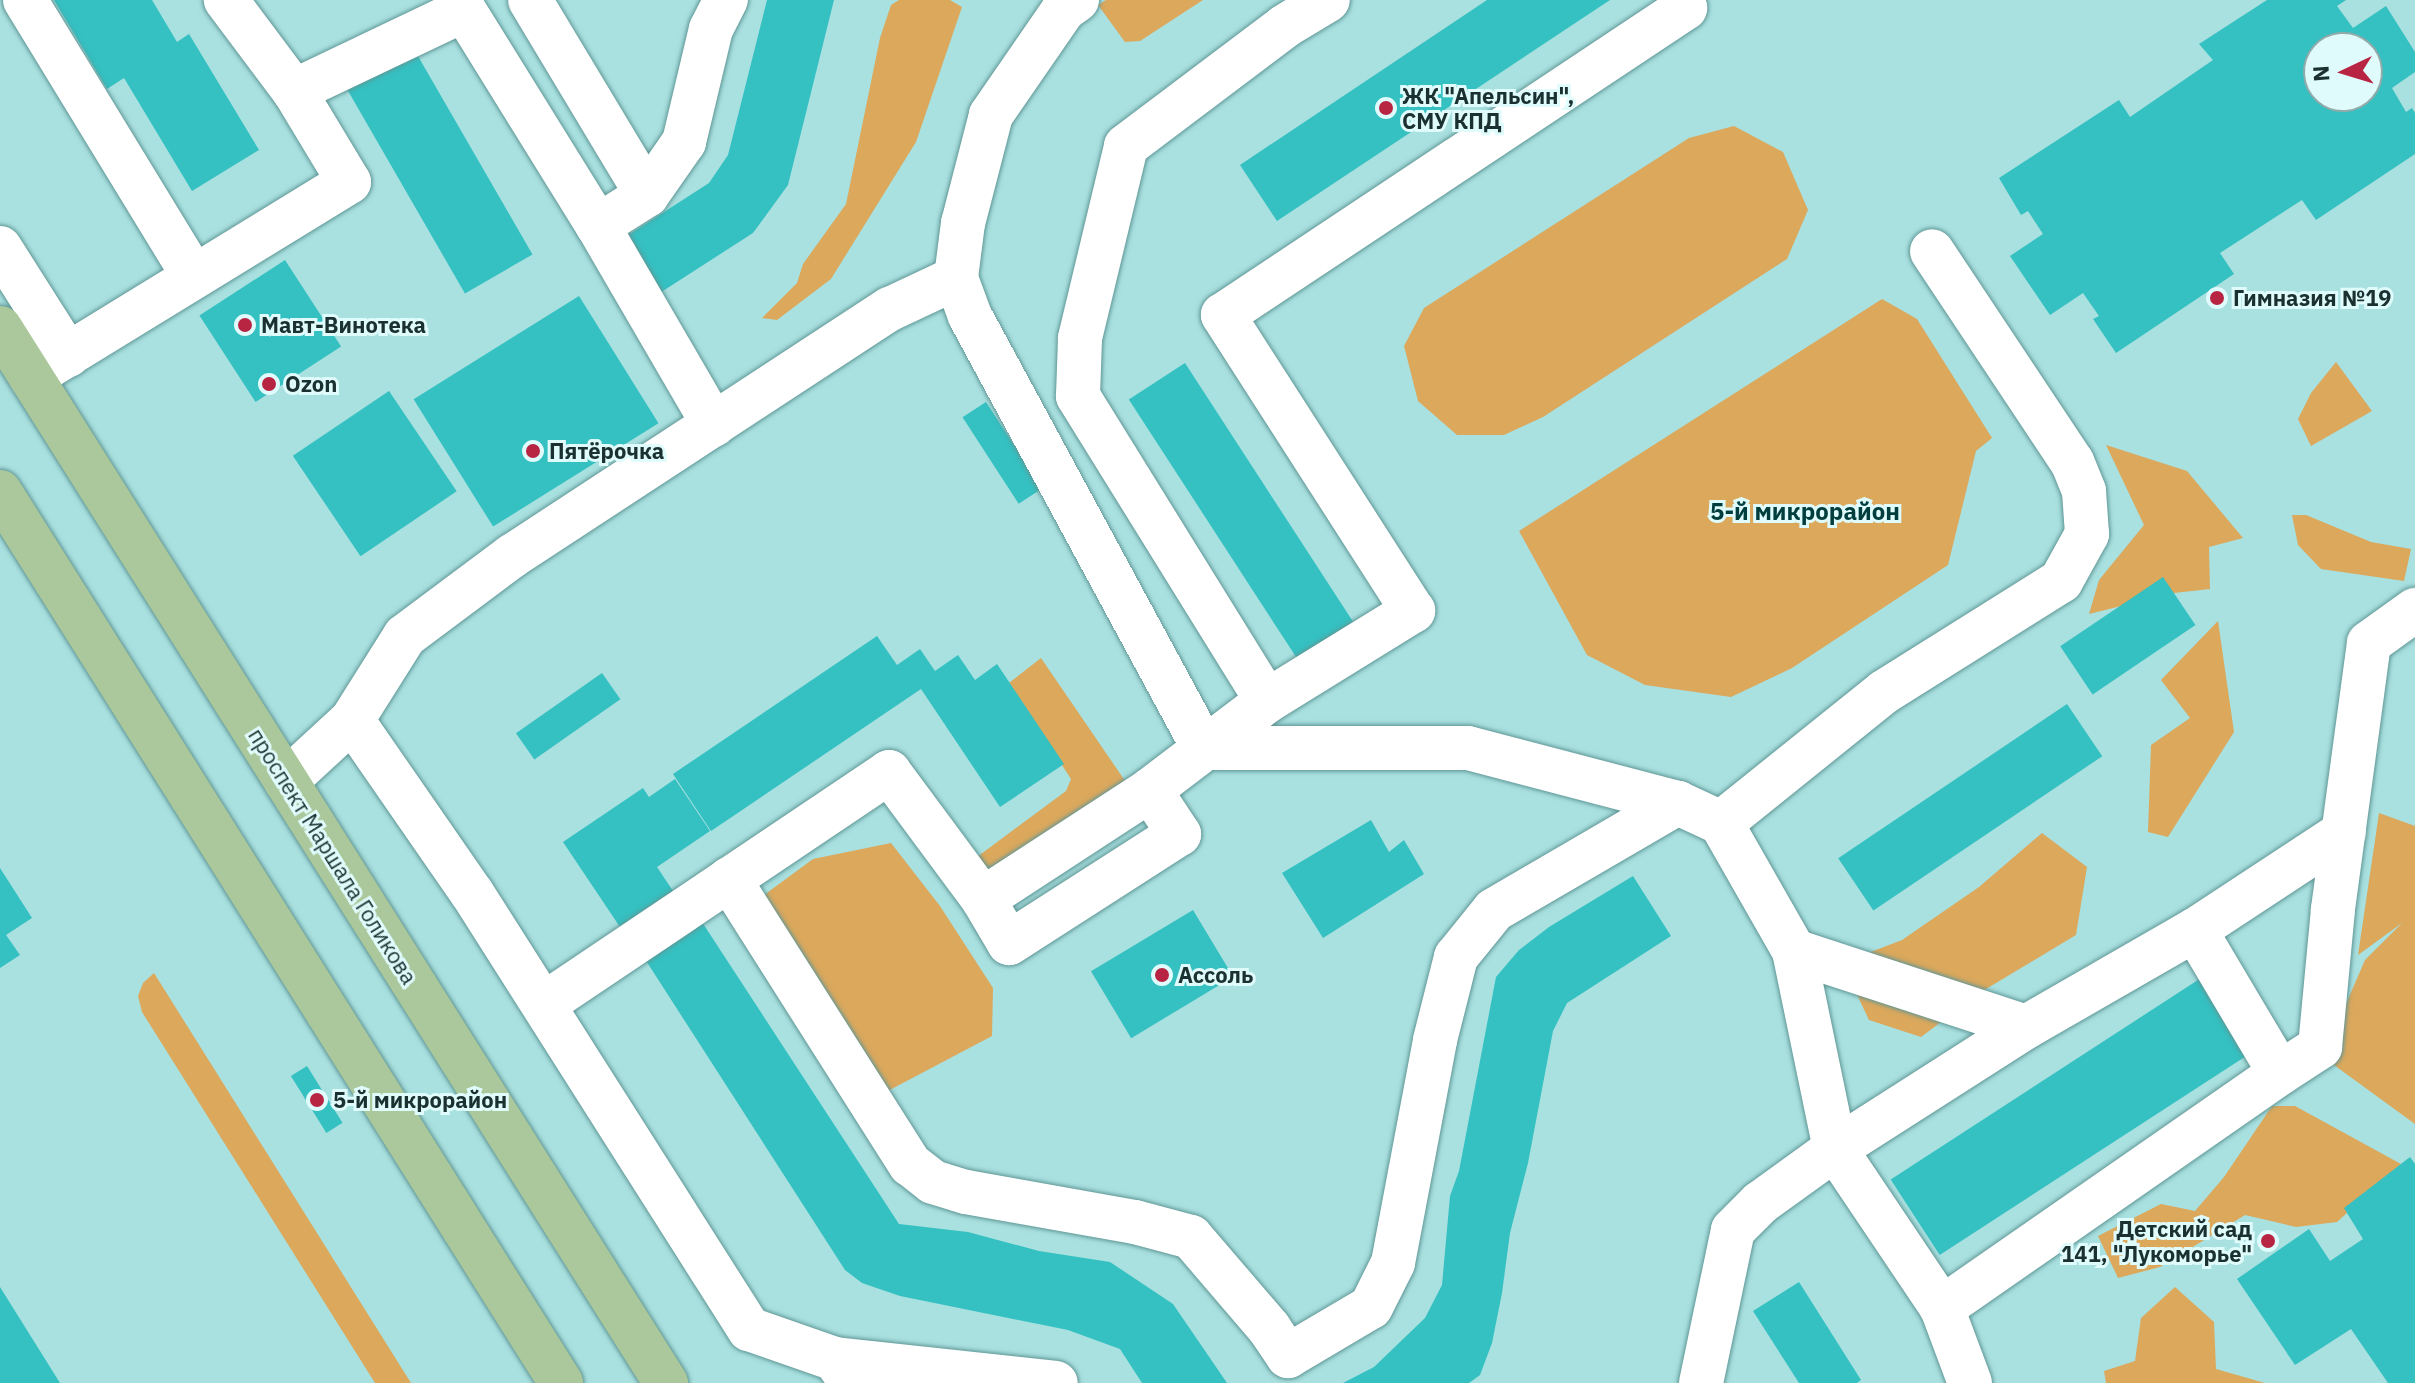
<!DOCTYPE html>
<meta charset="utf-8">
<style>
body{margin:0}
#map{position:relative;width:2415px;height:1383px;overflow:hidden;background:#a9e0e0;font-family:"IBM Plex Sans",sans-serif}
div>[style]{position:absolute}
.green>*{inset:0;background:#dba85c}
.building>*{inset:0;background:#35c0c1;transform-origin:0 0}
.roads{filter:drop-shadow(0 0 2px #609696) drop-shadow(0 0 2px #609696)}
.minor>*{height:44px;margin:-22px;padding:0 22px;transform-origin:22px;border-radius:22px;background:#fff}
.major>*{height:44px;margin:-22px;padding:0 22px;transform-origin:22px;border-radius:22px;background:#abc89c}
.dots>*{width:22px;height:22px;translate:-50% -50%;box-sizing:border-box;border:4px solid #e0fbfb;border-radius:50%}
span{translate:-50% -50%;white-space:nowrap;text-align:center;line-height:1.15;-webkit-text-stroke:6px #e0fbfb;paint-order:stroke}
.poi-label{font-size:22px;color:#1b3131;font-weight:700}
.left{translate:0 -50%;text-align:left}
.right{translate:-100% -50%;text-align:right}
.street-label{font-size:22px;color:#1b3131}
.neighbourhood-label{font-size:24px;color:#003d3d;font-weight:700}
.north{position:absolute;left:2303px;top:32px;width:80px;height:80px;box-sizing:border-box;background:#e0fbfb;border:2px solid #91aaaa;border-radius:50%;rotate:266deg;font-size:22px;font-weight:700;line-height:32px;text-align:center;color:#1b3131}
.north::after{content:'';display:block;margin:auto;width:28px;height:36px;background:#b72542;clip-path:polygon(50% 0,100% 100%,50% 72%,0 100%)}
</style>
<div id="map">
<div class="green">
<div style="clip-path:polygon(899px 0,950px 0,962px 7px,916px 142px,831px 279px,777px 320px,762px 318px,797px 283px,803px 264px,846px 204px,880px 38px,891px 5px)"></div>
<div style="clip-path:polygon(1106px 0,1203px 0,1140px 41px,1125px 42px,1098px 5px)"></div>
<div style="clip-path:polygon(1734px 126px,1783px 152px,1808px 210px,1787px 259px,1543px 417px,1504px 435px,1457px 435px,1418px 401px,1404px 346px,1424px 308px,1689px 138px)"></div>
<div style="clip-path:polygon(1882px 299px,1917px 319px,1992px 438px,1976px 451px,1948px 565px,1792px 668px,1731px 697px,1645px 685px,1587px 655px,1519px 531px)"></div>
<div style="clip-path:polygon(2336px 362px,2372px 411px,2311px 446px,2298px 419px,2311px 393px)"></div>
<div style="clip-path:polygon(2106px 445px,2187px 471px,2243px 538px,2209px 547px,2210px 589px,2174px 593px,2089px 614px,2099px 580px,2144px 525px)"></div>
<div style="clip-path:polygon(2292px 515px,2306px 515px,2371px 542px,2411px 549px,2404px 581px,2321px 569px,2298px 545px)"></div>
<div style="clip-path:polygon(2218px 621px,2234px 732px,2168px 837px,2148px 832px,2151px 745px,2190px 718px,2161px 680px)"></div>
<div style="clip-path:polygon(1041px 658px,1134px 794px,998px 886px,977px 857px,1066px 791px,1071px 779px,1009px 683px)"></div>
<div style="clip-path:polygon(2379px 813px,2415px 826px,2415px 1124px,2323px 1057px,2365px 960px,2402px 923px,2358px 955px)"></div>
<div style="clip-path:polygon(2042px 833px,2087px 867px,2076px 935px,1981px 992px,1921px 1037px,1869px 1020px,1842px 963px,1902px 940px,1979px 887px)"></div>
<div style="clip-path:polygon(891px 843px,940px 906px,993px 988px,992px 1036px,865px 1103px,749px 906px,813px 859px)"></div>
<div style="clip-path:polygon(154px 973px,411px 1383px,375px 1383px,142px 1012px,138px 996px,143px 983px)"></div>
<div style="clip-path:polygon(2272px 1106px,2295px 1106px,2401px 1164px,2337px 1222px,2296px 1227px,2245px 1215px,2160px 1267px,2118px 1278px,2098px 1236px,2161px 1204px,2195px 1211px,2224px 1177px)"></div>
<div style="clip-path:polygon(2175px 1287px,2214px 1322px,2216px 1369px,2265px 1383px,2106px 1383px,2104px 1371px,2135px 1361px,2141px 1318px)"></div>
</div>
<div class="building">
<div style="clip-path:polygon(54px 0,152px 0,177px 42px,189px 34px,259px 150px,192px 191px,124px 78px,107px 89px)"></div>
<div style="clip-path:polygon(767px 0,834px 0,788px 185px,753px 233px,652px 298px,616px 243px,709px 183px,728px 155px)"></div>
<div style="clip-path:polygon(1487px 0,1610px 0,1277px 221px,1240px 165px)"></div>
<div style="clip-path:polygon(evenodd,2267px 0,2346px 0,2337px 6px,2353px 28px,2386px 6px,2415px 52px,2415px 72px,2392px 88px,2406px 112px,2412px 108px,2415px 113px,2415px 154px,2316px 220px,2302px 200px,2220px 253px,2234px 274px,2116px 353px,2093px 319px,2099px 316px,2083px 293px,2050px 315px,2010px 256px,2043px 234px,2028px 211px,2021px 215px,1999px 178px,2119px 100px,2130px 117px,2213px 60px,2199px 44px,2267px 0,2319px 48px,2367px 48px,2367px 96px,2319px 96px,2319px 48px)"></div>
<div style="left:411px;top:44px;width:243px;height:78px;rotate:60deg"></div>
<div style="left:285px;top:260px;width:103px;height:102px;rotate:57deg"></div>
<div style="left:579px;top:296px;width:150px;height:195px;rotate:58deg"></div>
<div style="left:1185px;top:363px;width:311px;height:67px;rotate:57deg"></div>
<div style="left:389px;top:391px;width:121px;height:116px;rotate:56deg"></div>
<div style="left:986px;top:402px;width:103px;height:28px;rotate:57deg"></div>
<div style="left:2163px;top:577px;width:58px;height:124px;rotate:56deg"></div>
<div style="clip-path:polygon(877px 636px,897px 665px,920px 649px,935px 671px,958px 655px,975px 680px,997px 664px,1064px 764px,1000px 807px,921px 689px,711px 831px,673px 774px)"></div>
<div style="left:602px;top:673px;width:32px;height:105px;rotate:55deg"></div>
<div style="left:2067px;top:704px;width:63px;height:276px;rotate:56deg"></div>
<div style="clip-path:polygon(675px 779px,710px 831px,657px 867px,679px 900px,626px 936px,563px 842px,643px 788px,649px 797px)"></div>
<div style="clip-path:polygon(1371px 820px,1389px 852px,1404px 840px,1424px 874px,1323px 938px,1282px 873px)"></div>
<div style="clip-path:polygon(0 868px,32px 918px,6px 935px,20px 955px,0 968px)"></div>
<div style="clip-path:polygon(1633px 876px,1671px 936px,1567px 1003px,1553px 1031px,1528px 1163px,1510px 1233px,1502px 1293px,1492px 1343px,1480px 1375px,1469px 1383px,1343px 1383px,1374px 1367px,1425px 1318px,1442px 1285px,1450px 1196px,1459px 1171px,1496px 977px,1519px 950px,1549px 927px)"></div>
<div style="left:1193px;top:910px;width:78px;height:119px;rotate:59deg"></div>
<div style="clip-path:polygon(700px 919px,899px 1224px,968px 1232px,1039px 1251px,1110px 1262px,1173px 1304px,1227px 1383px,1142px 1383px,1120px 1349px,1068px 1330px,900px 1296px,862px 1283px,845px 1270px,643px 956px)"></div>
<div style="left:2201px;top:978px;width:90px;height:370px;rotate:57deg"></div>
<div style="left:307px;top:1066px;width:67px;height:19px;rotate:58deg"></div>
<div style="clip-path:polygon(2410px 1157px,2415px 1164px,2415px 1383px,2388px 1383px,2351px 1329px,2295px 1365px,2237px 1279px,2309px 1229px,2330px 1261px,2363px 1239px,2344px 1208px)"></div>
<div style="clip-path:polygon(1799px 1282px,1861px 1380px,1857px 1383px,1799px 1383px,1753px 1311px)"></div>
<div style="clip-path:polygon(0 1287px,60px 1383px,0 1383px)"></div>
</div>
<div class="roads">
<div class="minor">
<div style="left:25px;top:0;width:324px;rotate:58.6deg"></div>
<div style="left:530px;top:0;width:227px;rotate:59deg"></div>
<div style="left:1077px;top:0;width:16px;rotate:145deg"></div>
<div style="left:1064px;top:9px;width:129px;rotate:124.6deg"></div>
<div style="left:991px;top:115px;width:112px;rotate:104.5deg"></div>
<div style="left:963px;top:223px;width:55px;rotate:97.3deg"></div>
<div style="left:956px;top:278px;width:40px;rotate:69.8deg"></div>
<div style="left:970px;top:316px;width:491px;rotate:61.6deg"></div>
<div style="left:1204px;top:748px;width:264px"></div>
<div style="left:1468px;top:748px;width:217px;rotate:14.7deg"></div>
<div style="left:1678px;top:803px;width:47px;rotate:24.9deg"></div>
<div style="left:1721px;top:823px;width:147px;rotate:60.3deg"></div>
<div style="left:1794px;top:951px;width:244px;rotate:18.1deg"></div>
<div style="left:2026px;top:1027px;width:195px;rotate:-29.9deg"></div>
<div style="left:2195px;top:930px;width:166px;rotate:59.3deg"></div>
<div style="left:2280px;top:1073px;width:412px;rotate:145.2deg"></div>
<div style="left:294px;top:91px;width:188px;rotate:-25.5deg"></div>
<div style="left:464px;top:10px;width:254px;rotate:58.2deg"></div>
<div style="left:598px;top:226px;width:58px;rotate:-32.3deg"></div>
<div style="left:647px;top:195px;width:65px;rotate:-55.1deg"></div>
<div style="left:684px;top:142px;width:116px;rotate:-76.6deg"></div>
<div style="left:711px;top:29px;width:33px;rotate:-63deg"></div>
<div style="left:598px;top:226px;width:230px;rotate:59.8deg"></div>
<div style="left:0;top:248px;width:127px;rotate:57.6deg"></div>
<div style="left:31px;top:377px;width:373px;rotate:-31.5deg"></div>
<div style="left:349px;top:182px;width:106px;rotate:-121.1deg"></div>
<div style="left:294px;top:91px;width:114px;rotate:-126.8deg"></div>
<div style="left:1267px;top:701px;width:359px;rotate:-121.8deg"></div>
<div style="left:1078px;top:396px;width:58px;rotate:-88deg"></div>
<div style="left:1080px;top:338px;width:197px;rotate:-76.5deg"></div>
<div style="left:1126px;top:146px;width:199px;rotate:-37deg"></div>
<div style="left:1285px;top:26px;width:50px;rotate:-31.2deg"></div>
<div style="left:352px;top:720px;width:211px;rotate:55.3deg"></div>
<div style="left:472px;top:893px;width:517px;rotate:57.57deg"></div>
<div style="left:749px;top:1329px;width:91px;rotate:19.2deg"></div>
<div style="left:835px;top:1359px;width:29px;rotate:56deg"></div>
<div style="left:286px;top:781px;width:90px;rotate:-42.7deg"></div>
<div style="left:352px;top:720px;width:99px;rotate:-57.8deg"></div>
<div style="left:405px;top:636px;width:134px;rotate:-36.8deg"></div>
<div style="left:512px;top:556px;width:452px;rotate:-33.2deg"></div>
<div style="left:890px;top:309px;width:73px;rotate:-25.2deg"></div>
<div style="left:1150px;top:790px;width:147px;rotate:-37.3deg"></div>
<div style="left:1267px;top:701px;width:172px;rotate:-31.7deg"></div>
<div style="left:1413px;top:611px;width:352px;rotate:-122.7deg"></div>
<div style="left:1223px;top:315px;width:555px;rotate:-33.6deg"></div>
<div style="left:1685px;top:8px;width:10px;rotate:-127deg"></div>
<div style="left:1721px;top:823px;width:209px;rotate:-38.8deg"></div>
<div style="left:1884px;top:692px;width:209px;rotate:-32.1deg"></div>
<div style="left:2061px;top:581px;width:54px;rotate:-61deg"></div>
<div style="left:2087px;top:534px;width:43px;rotate:-94deg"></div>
<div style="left:2084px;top:491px;width:31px;rotate:-112deg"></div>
<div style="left:2072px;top:462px;width:253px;rotate:-123.6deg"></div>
<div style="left:729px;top:879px;width:338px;rotate:57.6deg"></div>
<div style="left:910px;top:1164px;width:29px;rotate:38deg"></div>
<div style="left:933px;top:1182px;width:34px;rotate:17deg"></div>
<div style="left:966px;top:1192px;width:172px;rotate:10.1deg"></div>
<div style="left:1135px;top:1222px;width:58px;rotate:15deg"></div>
<div style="left:1191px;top:1237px;width:120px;rotate:49.4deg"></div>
<div style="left:1269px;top:1328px;width:34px;rotate:56deg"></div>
<div style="left:1288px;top:1356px;width:96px;rotate:-30.6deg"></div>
<div style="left:1371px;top:1307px;width:49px;rotate:-63.4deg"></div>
<div style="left:1393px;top:1263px;width:227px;rotate:-79.3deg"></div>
<div style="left:1435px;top:1040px;width:86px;rotate:-75.8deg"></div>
<div style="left:1456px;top:957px;width:60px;rotate:-51deg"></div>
<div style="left:1494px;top:910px;width:213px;rotate:-30.2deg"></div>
<div style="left:2195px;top:930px;width:178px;rotate:-33.3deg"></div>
<div style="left:544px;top:1004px;width:416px;rotate:-33.9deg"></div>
<div style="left:889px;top:772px;width:158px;rotate:53.5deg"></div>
<div style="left:983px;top:899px;width:199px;rotate:-33.1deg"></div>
<div style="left:1150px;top:790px;width:53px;rotate:56.6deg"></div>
<div style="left:1179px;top:834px;width:202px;rotate:147.3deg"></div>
<div style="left:1009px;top:943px;width:51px;rotate:-120.6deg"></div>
<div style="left:2280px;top:1073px;width:48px;rotate:-33deg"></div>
<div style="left:2320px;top:1047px;width:139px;rotate:-84.6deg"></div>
<div style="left:2333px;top:909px;width:268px;rotate:-82.3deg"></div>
<div style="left:2369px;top:643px;width:57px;rotate:-35.7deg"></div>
<div style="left:835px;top:1359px;width:222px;rotate:6.2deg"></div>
<div style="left:1701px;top:1383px;width:156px;rotate:-78.2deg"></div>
<div style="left:1733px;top:1230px;width:38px;rotate:-45deg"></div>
<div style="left:1760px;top:1203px;width:92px;rotate:-35.8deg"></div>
<div style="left:1835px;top:1149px;width:202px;rotate:-101.7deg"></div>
<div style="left:1970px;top:1383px;width:80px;rotate:-110.5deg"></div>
<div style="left:1942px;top:1308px;width:192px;rotate:-123.9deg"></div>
<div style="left:1835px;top:1149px;width:227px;rotate:-32.6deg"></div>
</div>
<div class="major">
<div style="left:0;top:328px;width:1248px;rotate:57.74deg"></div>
<div style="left:0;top:492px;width:1053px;rotate:57.8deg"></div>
</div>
</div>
<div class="dots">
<div style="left:1386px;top:108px;background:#b72542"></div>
<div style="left:2217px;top:298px;background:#b72542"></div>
<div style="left:245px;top:325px;background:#b72542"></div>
<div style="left:269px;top:384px;background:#b72542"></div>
<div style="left:533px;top:451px;background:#b72542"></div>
<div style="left:1162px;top:975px;background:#b72542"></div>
<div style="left:317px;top:1100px;background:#b72542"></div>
<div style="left:2268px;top:1241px;background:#b72542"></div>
</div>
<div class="poi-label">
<span class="left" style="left:1402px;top:108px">ЖК "Апельсин",<br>СМУ КПД</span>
<span class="left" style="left:2233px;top:298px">Гимназия №19</span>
<span class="left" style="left:261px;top:325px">Мавт-Винотека</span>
<span class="left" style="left:285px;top:384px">Ozon</span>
<span class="left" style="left:549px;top:451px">Пятёрочка</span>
<span class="left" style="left:1178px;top:975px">Ассоль</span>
<span class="left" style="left:333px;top:1100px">5-й микрорайон</span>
<span class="right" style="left:2252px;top:1241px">Детский сад<br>141, "Лукоморье"</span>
</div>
<div class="street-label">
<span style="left:333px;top:856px;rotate:58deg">проспект Маршала Голикова</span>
</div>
<div class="neighbourhood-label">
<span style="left:1805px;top:512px">5-й микрорайон</span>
</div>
<div class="north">N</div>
</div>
